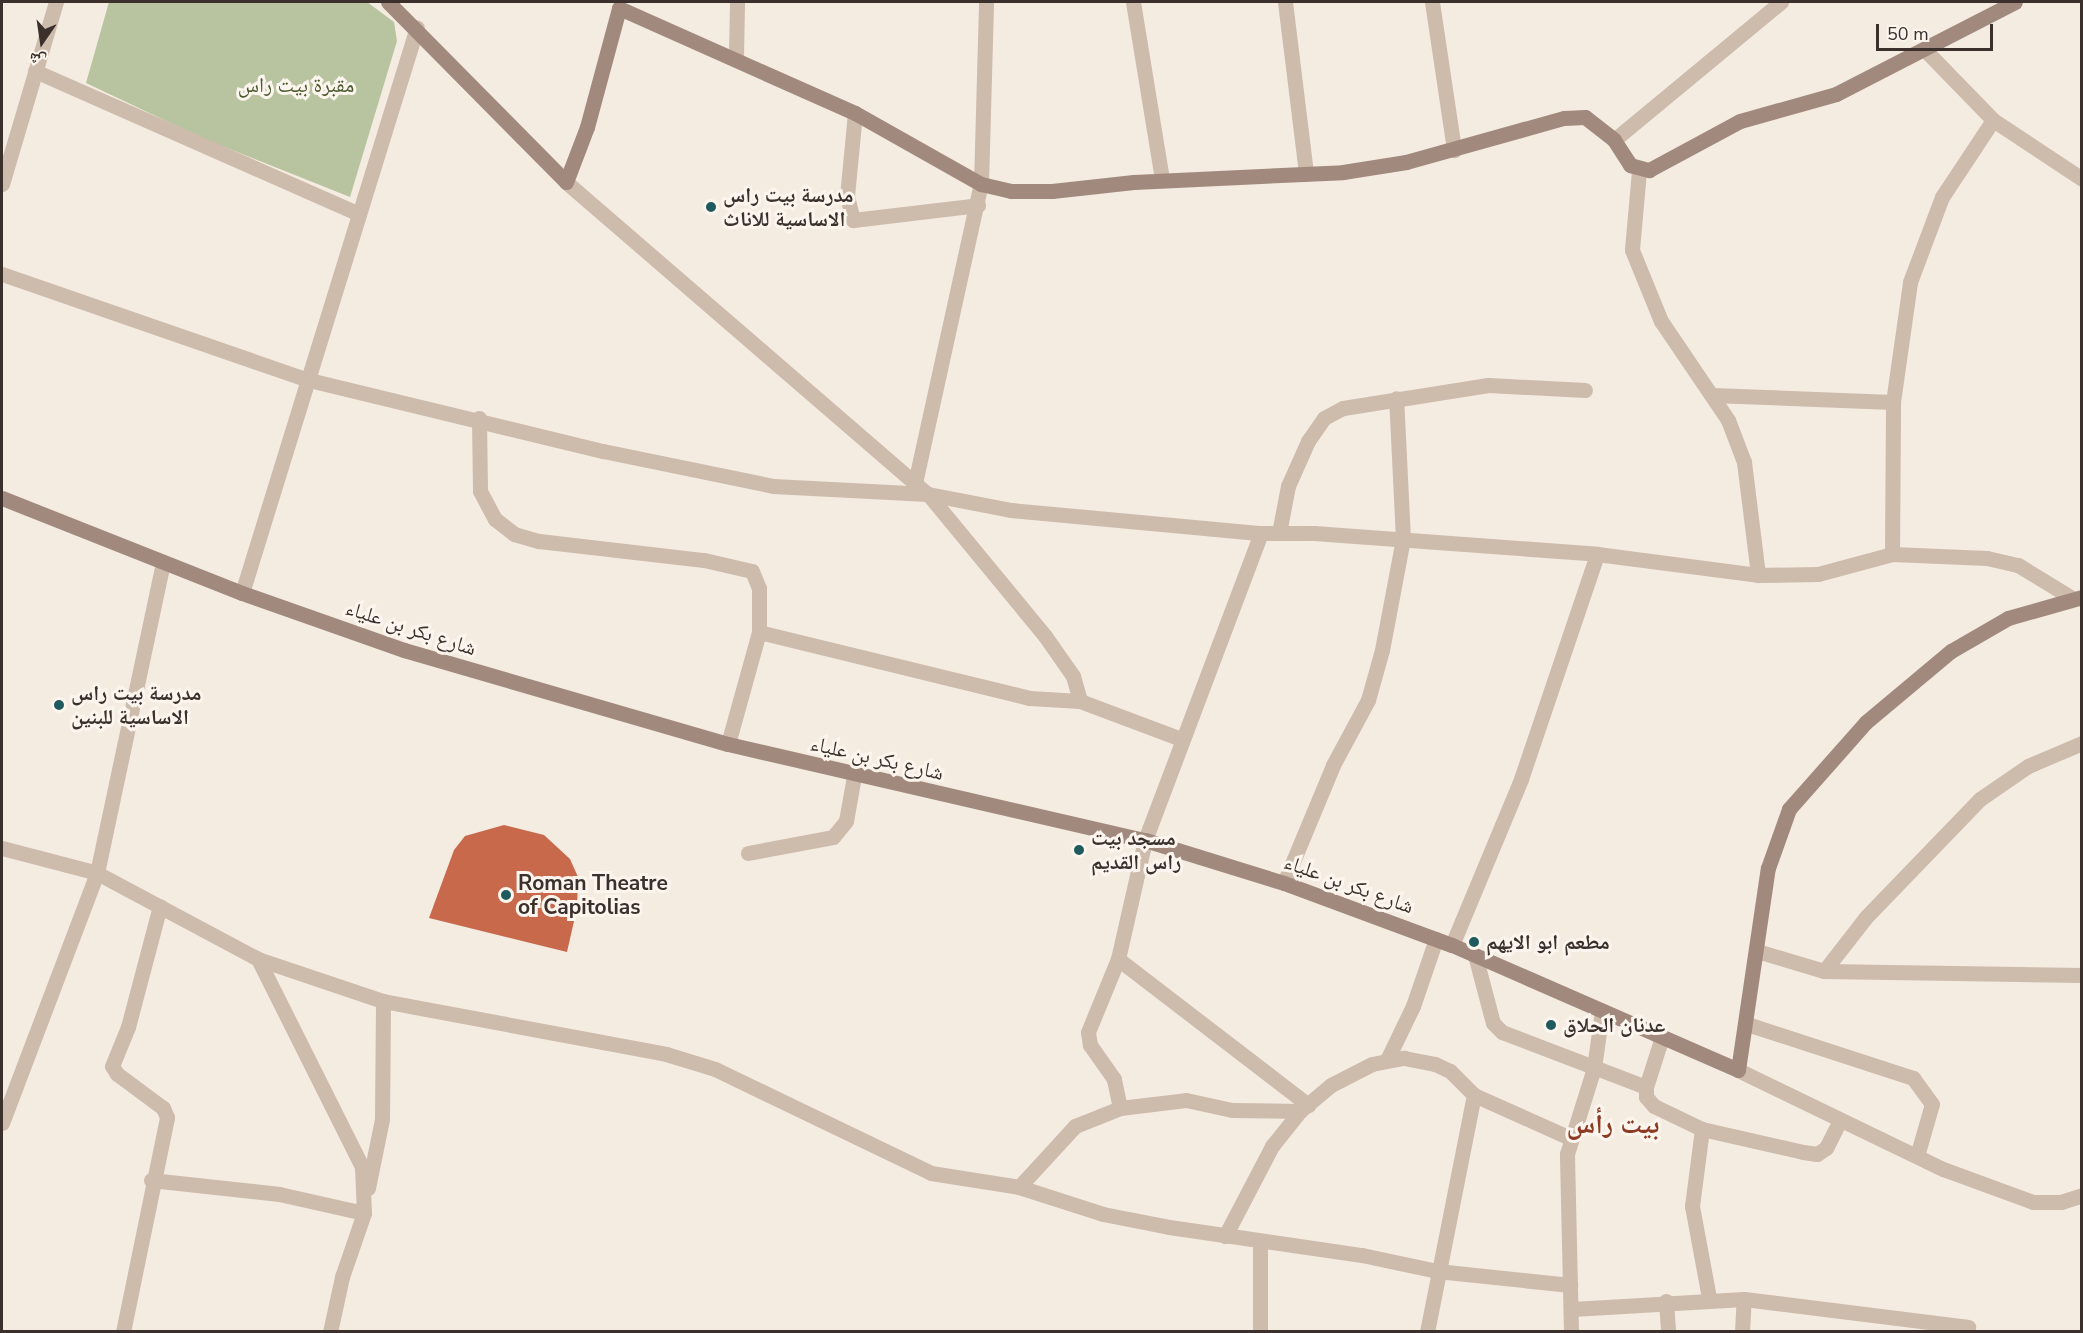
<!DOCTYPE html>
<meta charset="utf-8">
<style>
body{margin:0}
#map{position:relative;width:2083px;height:1333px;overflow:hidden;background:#f4ebe1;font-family:"Nunito Sans","Noto Naskh Arabic",sans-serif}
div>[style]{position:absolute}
.green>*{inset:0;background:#b8c4a0}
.building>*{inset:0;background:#c8694b}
.street>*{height:15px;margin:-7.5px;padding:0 7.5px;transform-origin:7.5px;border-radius:7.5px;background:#cdbbac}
.secondary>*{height:15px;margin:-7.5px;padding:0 7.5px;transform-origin:7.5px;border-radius:7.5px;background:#a18a7d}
.dots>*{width:16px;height:16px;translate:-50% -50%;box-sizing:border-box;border:3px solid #fbf5ee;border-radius:50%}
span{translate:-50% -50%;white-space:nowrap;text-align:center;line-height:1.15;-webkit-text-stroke:6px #fbf5ee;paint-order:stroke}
.park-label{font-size:21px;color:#4a5a2e}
.poi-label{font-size:21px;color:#3b302b;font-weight:700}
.left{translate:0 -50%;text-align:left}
.street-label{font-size:21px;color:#3b302b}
.district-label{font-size:27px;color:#8c3b22;font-weight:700}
.frame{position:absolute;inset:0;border:3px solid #3b302b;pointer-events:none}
.north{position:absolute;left:12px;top:12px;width:60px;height:60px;-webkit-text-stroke:4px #fbf5ee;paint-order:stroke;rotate:193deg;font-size:16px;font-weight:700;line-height:24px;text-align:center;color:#3b302b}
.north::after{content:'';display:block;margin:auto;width:21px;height:27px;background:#3b302b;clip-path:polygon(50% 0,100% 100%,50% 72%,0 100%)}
.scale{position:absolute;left:1876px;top:24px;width:117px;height:27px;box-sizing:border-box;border:3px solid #3b302b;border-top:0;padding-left:8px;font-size:18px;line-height:21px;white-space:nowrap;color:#3b302b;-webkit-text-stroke:4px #fbf5ee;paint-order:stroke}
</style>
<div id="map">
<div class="green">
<div style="clip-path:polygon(109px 2px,367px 2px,394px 22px,397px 41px,350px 197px,202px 138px,86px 83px)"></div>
</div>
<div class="building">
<div style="clip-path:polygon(504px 825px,544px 835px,570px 859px,578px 877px,577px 908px,567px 952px,429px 918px,454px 850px,465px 836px)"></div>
</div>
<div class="street">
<div style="left:1133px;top:2px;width:180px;rotate:80.7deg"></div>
<div style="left:1285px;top:2px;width:173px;rotate:83deg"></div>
<div style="left:1432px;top:2px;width:150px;rotate:81.5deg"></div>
<div style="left:1926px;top:51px;width:96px;rotate:45.8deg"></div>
<div style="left:1993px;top:120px;width:107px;rotate:33.5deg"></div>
<div style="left:736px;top:56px;width:54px;rotate:-88.9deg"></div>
<div style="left:35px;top:71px;width:354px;rotate:23.8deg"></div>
<div style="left:855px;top:113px;width:83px;rotate:95.5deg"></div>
<div style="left:847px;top:196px;width:25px;rotate:76deg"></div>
<div style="left:853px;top:220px;width:126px;rotate:-6.8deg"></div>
<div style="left:1614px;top:140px;width:217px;rotate:-39.6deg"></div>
<div style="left:1639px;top:171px;width:79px;rotate:95.1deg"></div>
<div style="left:1632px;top:250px;width:77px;rotate:67.8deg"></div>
<div style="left:1661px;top:321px;width:120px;rotate:55.9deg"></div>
<div style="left:1728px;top:420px;width:45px;rotate:69.1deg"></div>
<div style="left:1744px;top:462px;width:114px;rotate:82.9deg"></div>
<div style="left:566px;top:182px;width:478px;rotate:40.8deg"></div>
<div style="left:928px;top:494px;width:85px;rotate:10.9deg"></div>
<div style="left:1011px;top:510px;width:251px;rotate:5.3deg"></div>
<div style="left:1261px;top:533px;width:53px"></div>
<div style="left:1314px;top:533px;width:284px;rotate:4.2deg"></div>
<div style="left:1597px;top:554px;width:162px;rotate:7.4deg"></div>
<div style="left:1758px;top:575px;width:60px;rotate:-1deg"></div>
<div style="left:1818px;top:574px;width:77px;rotate:-15.1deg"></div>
<div style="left:1892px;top:554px;width:95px;rotate:2.4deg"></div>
<div style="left:1987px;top:558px;width:32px;rotate:13deg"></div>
<div style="left:2018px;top:565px;width:63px;rotate:31.4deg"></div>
<div style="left:2px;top:184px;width:190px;rotate:-73.5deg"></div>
<div style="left:2px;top:274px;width:321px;rotate:19.1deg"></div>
<div style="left:305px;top:379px;width:307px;rotate:13.6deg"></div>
<div style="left:603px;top:451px;width:174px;rotate:11.6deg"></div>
<div style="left:773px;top:486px;width:155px;rotate:3deg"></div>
<div style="left:928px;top:494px;width:184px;rotate:50.5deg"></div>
<div style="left:1045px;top:636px;width:49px;rotate:55deg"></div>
<div style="left:1073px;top:676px;width:26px;rotate:74deg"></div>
<div style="left:1712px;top:395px;width:181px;rotate:2.2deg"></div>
<div style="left:479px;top:418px;width:73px;rotate:89.2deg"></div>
<div style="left:480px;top:491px;width:32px;rotate:62deg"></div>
<div style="left:495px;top:519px;width:24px;rotate:38deg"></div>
<div style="left:514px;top:534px;width:26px;rotate:16deg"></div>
<div style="left:539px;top:541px;width:166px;rotate:6.6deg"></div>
<div style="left:704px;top:560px;width:49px;rotate:12.9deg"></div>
<div style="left:752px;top:571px;width:18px;rotate:68deg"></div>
<div style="left:759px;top:588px;width:44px;rotate:90deg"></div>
<div style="left:759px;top:632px;width:116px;rotate:105.5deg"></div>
<div style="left:915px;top:483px;width:306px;rotate:-77.6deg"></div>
<div style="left:981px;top:184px;width:182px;rotate:-88.4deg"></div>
<div style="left:1279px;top:533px;width:48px;rotate:-79.2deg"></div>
<div style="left:1288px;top:486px;width:49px;rotate:-66deg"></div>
<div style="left:1308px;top:441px;width:28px;rotate:-55deg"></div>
<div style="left:1324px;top:418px;width:21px;rotate:-28deg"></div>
<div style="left:1343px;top:408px;width:147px;rotate:-9deg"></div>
<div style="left:1488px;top:385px;width:97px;rotate:3deg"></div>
<div style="left:1892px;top:554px;width:152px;rotate:-89.6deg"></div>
<div style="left:1893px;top:402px;width:121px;rotate:-81.9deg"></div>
<div style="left:1910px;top:282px;width:91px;rotate:-69.4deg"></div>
<div style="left:1942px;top:197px;width:92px;rotate:-56.5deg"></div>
<div style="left:242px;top:593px;width:592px;rotate:-72.82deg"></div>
<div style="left:759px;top:632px;width:278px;rotate:13.7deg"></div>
<div style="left:1029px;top:698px;width:51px;rotate:3.4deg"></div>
<div style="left:1080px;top:701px;width:108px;rotate:20.6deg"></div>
<div style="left:2px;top:848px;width:98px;rotate:14.7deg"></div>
<div style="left:97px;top:873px;width:183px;rotate:28.1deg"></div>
<div style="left:258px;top:959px;width:132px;rotate:18.6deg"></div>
<div style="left:383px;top:1001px;width:288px;rotate:10.6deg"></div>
<div style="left:666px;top:1054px;width:51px;rotate:17deg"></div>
<div style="left:715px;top:1069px;width:240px;rotate:25.7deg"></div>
<div style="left:931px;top:1173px;width:89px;rotate:9deg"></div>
<div style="left:1019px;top:1187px;width:88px;rotate:17.8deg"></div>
<div style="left:1103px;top:1214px;width:67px;rotate:11.1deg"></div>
<div style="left:1169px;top:1227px;width:195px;rotate:8.3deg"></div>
<div style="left:1362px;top:1255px;width:77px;rotate:12deg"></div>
<div style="left:1437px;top:1271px;width:134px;rotate:6deg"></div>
<div style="left:748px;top:853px;width:86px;rotate:-10.7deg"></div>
<div style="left:833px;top:837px;width:21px;rotate:-51deg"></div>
<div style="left:846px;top:821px;width:46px;rotate:-79.9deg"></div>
<div style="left:1284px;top:883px;width:128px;rotate:-67.4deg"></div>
<div style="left:1333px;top:765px;width:74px;rotate:-61.7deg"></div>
<div style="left:1368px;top:700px;width:52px;rotate:-74.4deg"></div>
<div style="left:1382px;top:650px;width:113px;rotate:-79.3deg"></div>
<div style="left:1403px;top:539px;width:141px;rotate:-92.8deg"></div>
<div style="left:1452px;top:945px;width:180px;rotate:-67.4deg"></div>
<div style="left:1521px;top:779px;width:237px;rotate:-71.3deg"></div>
<div style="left:1757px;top:951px;width:70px;rotate:16.6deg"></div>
<div style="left:1824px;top:971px;width:258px;rotate:0.9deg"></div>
<div style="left:1475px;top:955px;width:70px;rotate:75.2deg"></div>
<div style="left:1493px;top:1023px;width:13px;rotate:45deg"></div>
<div style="left:1502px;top:1032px;width:154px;rotate:20.9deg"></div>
<div style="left:1646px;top:1087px;width:52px;rotate:-72.3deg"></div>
<div style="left:258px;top:959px;width:233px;rotate:63.4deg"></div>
<div style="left:362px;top:1167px;width:46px;rotate:87.5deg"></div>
<div style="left:364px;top:1213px;width:68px;rotate:109deg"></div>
<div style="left:342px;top:1277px;width:56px;rotate:102.3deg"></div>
<div style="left:1118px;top:959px;width:240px;rotate:37.5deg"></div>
<div style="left:1824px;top:971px;width:68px;rotate:-52.1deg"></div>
<div style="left:1866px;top:917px;width:164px;rotate:-46deg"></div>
<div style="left:1980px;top:799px;width:58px;rotate:-34.5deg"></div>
<div style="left:2028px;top:766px;width:59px;rotate:-23.1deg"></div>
<div style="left:1747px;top:1024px;width:175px;rotate:18deg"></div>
<div style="left:1913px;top:1078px;width:32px;rotate:54deg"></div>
<div style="left:1932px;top:1104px;width:54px;rotate:106.1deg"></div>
<div style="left:1387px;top:1060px;width:60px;rotate:-64.3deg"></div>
<div style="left:1413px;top:1006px;width:71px;rotate:-71.1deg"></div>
<div style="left:1738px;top:1070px;width:228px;rotate:25.8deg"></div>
<div style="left:1943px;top:1169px;width:96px;rotate:20.1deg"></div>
<div style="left:2033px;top:1202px;width:28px"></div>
<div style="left:2061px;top:1202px;width:22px;rotate:-18deg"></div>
<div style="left:1646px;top:1087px;width:10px;rotate:90deg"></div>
<div style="left:1646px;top:1097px;width:12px;rotate:48deg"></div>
<div style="left:1654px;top:1106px;width:53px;rotate:25.6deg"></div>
<div style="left:1702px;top:1129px;width:104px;rotate:12.8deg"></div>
<div style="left:1803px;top:1152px;width:14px;rotate:8deg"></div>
<div style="left:1817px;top:1154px;width:11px;rotate:-34deg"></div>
<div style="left:1826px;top:1148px;width:29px;rotate:-63deg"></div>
<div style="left:1120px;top:1108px;width:30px;rotate:-102deg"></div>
<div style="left:1114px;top:1079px;width:42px;rotate:-125.2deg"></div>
<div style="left:1090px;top:1045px;width:13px;rotate:-99deg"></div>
<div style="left:1088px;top:1032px;width:79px;rotate:-67.7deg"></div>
<div style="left:1118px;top:959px;width:122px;rotate:-77.2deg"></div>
<div style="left:1145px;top:840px;width:328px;rotate:-69.3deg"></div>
<div style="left:2px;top:1123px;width:267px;rotate:-69.2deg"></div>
<div style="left:97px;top:873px;width:318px;rotate:-78deg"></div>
<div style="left:1702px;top:1129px;width:78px;rotate:97.4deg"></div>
<div style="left:1692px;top:1206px;width:94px;rotate:79.5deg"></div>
<div style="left:151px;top:1180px;width:129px;rotate:6.2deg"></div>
<div style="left:279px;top:1194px;width:87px;rotate:12.6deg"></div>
<div style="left:1019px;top:1187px;width:83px;rotate:-47.4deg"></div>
<div style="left:1075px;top:1126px;width:48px;rotate:-21.8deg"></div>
<div style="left:1120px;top:1108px;width:66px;rotate:-6.9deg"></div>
<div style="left:1186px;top:1100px;width:47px;rotate:12.3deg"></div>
<div style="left:1232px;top:1110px;width:68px;rotate:0.8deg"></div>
<div style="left:1300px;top:1111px;width:40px;rotate:-40deg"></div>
<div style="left:1331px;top:1085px;width:46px;rotate:-27.1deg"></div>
<div style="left:1372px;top:1064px;width:33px;rotate:-11deg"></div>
<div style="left:1404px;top:1058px;width:32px;rotate:11deg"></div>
<div style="left:1435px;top:1064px;width:17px;rotate:25deg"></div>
<div style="left:1450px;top:1071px;width:34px;rotate:45deg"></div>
<div style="left:1474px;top:1095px;width:105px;rotate:24.1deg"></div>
<div style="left:368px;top:1188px;width:70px;rotate:-78.5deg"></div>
<div style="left:382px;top:1119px;width:118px;rotate:-89.5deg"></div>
<div style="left:1225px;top:1236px;width:102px;rotate:-62.4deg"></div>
<div style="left:1272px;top:1146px;width:45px;rotate:-51.3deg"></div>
<div style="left:1666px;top:1301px;width:31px;rotate:86deg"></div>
<div style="left:1572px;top:1309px;width:172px;rotate:-3.3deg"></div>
<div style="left:1744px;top:1299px;width:226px;rotate:7.1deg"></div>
<div style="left:123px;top:1332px;width:219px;rotate:-78.4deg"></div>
<div style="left:167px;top:1117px;width:10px;rotate:-114deg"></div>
<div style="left:163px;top:1108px;width:57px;rotate:-143.5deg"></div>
<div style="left:117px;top:1074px;width:9px;rotate:-122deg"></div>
<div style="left:112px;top:1066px;width:42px;rotate:-67.7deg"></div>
<div style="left:128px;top:1027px;width:125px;rotate:-75.2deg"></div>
<div style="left:1260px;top:1332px;width:91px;rotate:-90deg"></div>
<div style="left:1427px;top:1332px;width:242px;rotate:-78.8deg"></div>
<div style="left:1571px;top:1332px;width:178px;rotate:-91.3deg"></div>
<div style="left:1567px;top:1154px;width:90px;rotate:-72.6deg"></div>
<div style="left:1594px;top:1068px;width:58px;rotate:-82deg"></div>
<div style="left:1742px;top:1332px;width:33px;rotate:-87deg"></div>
</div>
<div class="secondary">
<div style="left:388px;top:2px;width:253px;rotate:45.3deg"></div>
<div style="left:566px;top:182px;width:59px;rotate:-69.1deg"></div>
<div style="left:587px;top:127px;width:123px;rotate:-74.9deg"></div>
<div style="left:619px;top:8px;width:258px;rotate:24deg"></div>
<div style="left:855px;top:113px;width:145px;rotate:29.4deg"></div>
<div style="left:981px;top:184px;width:31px;rotate:13deg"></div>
<div style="left:1011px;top:191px;width:41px"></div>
<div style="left:1052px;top:191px;width:82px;rotate:-6.3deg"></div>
<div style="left:1134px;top:182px;width:209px;rotate:-2.7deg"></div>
<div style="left:1343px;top:172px;width:64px;rotate:-9deg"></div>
<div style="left:1406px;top:162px;width:164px;rotate:-15.6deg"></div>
<div style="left:1564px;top:118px;width:21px;rotate:-3deg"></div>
<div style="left:1585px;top:117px;width:37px;rotate:38deg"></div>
<div style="left:1614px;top:140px;width:30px;rotate:57deg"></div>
<div style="left:1630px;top:165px;width:20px;rotate:15deg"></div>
<div style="left:1649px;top:170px;width:103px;rotate:-28.3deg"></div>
<div style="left:1740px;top:121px;width:100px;rotate:-15.7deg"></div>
<div style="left:1836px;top:94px;width:201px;rotate:-27.2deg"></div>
<div style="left:2px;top:498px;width:258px;rotate:21.6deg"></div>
<div style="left:242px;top:593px;width:172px;rotate:19.4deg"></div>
<div style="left:404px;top:650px;width:337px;rotate:16.2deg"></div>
<div style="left:728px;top:744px;width:428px;rotate:13deg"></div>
<div style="left:1145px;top:840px;width:145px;rotate:17.2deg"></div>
<div style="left:1284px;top:883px;width:179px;rotate:20.3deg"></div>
<div style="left:1452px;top:945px;width:312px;rotate:23.6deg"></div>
<div style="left:1738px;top:1070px;width:204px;rotate:-81.6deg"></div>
<div style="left:1768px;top:868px;width:63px;rotate:-70.4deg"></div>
<div style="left:1789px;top:809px;width:116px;rotate:-48.5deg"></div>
<div style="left:1866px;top:722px;width:111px;rotate:-39.9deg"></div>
<div style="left:1951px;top:651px;width:66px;rotate:-30.1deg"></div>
<div style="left:2008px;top:618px;width:77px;rotate:-15.8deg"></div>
</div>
<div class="dots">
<div style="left:711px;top:207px;background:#1f5a5e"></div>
<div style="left:59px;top:705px;background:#1f5a5e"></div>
<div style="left:1079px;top:850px;background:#1f5a5e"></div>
<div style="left:506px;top:895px;background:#1f5a5e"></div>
<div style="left:1474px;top:942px;background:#1f5a5e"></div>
<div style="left:1551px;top:1025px;background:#1f5a5e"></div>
</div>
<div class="park-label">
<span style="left:296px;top:85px">مقبرة بيت راس</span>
</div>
<div class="poi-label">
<span class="left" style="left:723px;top:207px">مدرسة بيت راس<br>الاساسية للاناث</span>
<span class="left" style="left:71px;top:705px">مدرسة بيت راس<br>الاساسية للبنين</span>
<span class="left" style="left:1091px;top:850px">مسجد بيت<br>راس القديم</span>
<span class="left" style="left:518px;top:895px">Roman Theatre<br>of Capitolias</span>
<span class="left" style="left:1486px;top:942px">مطعم ابو الايهم</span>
<span class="left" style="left:1563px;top:1025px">عدنان الحلاق</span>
</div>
<div class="street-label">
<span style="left:411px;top:628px;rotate:18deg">شارع بكر بن علياء</span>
<span style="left:877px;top:758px;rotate:13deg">شارع بكر بن علياء</span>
<span style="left:1349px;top:884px;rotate:20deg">شارع بكر بن علياء</span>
</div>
<div class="district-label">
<span style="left:1613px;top:1125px">بيت رأس</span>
</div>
<div class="frame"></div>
<div class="north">ش</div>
<div class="scale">50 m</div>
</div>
